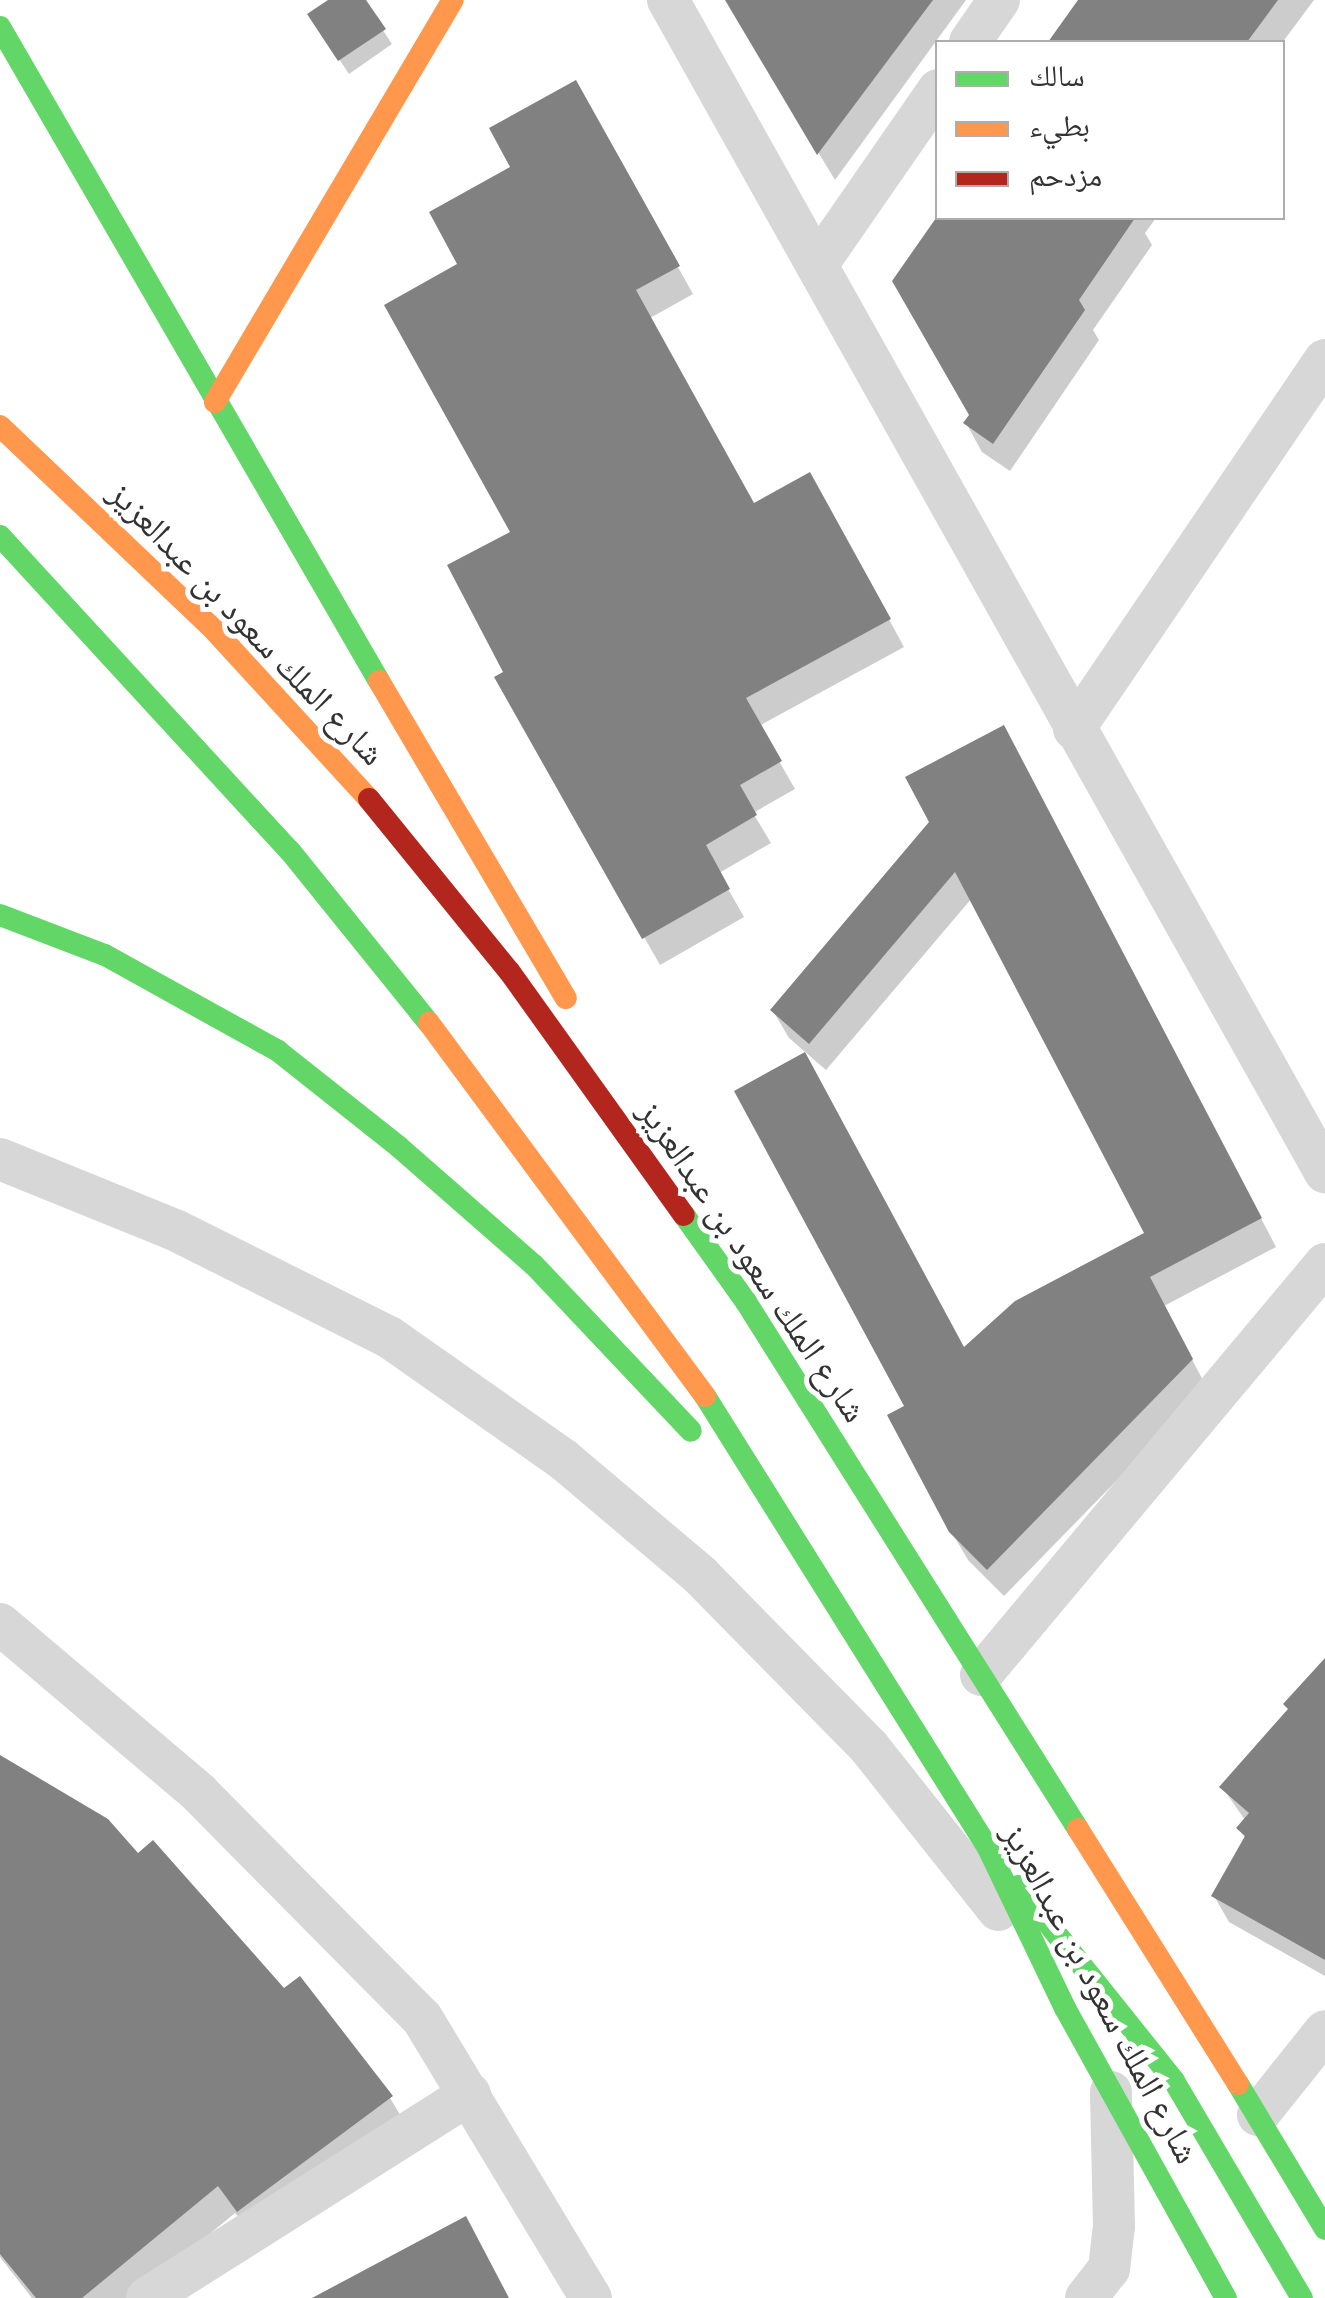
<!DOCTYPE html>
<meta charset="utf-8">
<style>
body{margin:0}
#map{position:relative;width:1325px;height:2298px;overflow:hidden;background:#fff;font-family:Figtree,"Noto Naskh Arabic",sans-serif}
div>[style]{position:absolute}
.shadow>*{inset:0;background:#0003}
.building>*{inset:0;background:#818181}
.street>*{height:42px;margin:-21px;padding:0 21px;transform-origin:21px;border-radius:21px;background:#d7d7d7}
.fast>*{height:22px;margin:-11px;padding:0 11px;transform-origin:11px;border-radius:11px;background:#63d668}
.slow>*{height:22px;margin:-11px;padding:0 11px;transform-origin:11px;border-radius:11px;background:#ff974d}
.jam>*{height:22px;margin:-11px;padding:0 11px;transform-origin:11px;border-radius:11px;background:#b3261e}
span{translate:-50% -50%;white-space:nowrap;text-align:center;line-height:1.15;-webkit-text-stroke:10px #fff;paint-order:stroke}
.street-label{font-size:35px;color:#333}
.legend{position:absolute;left:935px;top:40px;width:350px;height:180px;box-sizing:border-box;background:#fff;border:2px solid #adadad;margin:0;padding:12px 18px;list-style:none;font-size:30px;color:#333}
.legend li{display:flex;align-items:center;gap:20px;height:50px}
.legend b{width:50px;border:2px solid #adadad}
</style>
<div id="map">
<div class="shadow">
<div style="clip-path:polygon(332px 0,363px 0,392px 44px,349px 74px,319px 29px)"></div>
<div style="clip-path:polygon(726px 0,966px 0,835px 180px)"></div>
<div style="clip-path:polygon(1082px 0,1314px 0,1282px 43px,1051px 42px)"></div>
<div style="clip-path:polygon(575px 83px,693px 294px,650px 318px,754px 506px,825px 502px,904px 647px,759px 726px,795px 789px,753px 813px,771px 843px,719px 873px,744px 917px,660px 965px,497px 678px,506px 673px,513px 533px,460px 265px,514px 168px)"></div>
<div style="clip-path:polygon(939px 218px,1156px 218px,1145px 233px,1152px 245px,1093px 330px,1099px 340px,1010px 471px,982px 452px,966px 423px,972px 415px,895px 281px)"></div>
<div style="clip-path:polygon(1019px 756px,1276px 1247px,1164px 1306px,1207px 1388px,1004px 1596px,968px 1560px,951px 1531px,907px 1407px,964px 1350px,1148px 1234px,972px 898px,826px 1070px,789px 1038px,773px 1011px)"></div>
<div style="clip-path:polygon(1325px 1662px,1325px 1976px,1229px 1922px,1214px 1896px,1246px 1840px,1239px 1828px,1245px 1820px,1222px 1787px,1290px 1711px)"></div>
<div style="clip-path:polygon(0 1759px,138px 1856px,390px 2098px,407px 2126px,255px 2238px,235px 2213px,132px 2298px,32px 2298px,0 2257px)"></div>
</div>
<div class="building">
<div style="clip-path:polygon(328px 0,366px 0,386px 29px,338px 61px,307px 14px)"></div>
<div style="clip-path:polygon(725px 0,933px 0,817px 155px)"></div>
<div style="clip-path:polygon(1078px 0,1278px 0,1247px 42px,1048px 42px)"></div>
<div style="clip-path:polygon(576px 80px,680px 266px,636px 290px,754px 503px,810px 472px,891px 619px,746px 698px,782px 761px,740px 785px,757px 815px,706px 845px,730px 889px,642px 939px,494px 677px,503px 672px,447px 565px,510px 532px,384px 305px,457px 264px,429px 212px,510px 167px,489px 128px)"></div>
<div style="clip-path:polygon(936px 218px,1135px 218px,1079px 300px,1085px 310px,993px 444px,963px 423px,969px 415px,892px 281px)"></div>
<div style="clip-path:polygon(1004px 725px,1262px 1218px,1150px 1277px,1193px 1359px,987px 1570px,949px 1532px,887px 1415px,904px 1406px,734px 1091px,805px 1052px,964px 1347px,1015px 1301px,1144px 1233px,955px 872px,809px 1044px,770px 1010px,929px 822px,905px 777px)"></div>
<div style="clip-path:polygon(1325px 1658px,1325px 1960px,1211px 1896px,1245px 1836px,1236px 1828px,1249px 1813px,1219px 1787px,1288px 1709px,1283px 1704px)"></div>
<div style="clip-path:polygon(0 1755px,108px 1819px,138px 1853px,153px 1840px,284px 1988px,300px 1976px,393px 2096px,237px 2212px,218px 2186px,82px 2298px,36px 2298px,0 2254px)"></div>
<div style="clip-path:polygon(466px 2216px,509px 2298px,312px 2298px)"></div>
</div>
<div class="street">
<div style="left:668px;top:0;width:1344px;rotate:60.73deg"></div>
<div style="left:970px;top:42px;width:51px;rotate:-55.4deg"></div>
<div style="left:817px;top:265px;width:213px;rotate:-55.3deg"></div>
<div style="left:1074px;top:729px;width:446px;rotate:-55.8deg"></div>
<div style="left:0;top:1159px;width:191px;rotate:22.1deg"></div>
<div style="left:177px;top:1231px;width:237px;rotate:26.6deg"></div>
<div style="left:389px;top:1337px;width:214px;rotate:35.1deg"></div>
<div style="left:564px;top:1460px;width:178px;rotate:40.2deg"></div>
<div style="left:700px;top:1575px;width:241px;rotate:45.5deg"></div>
<div style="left:869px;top:1747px;width:208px;rotate:51.6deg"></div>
<div style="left:0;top:1624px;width:261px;rotate:40.3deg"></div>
<div style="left:199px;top:1793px;width:317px;rotate:45.3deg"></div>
<div style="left:422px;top:2018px;width:327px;rotate:58.9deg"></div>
<div style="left:981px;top:1675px;width:536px;rotate:-50.07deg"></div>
<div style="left:1258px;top:2115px;width:107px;rotate:-51.4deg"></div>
<div style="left:147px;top:2298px;width:382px;rotate:-32.3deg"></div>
<div style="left:1086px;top:2298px;width:37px;rotate:-52deg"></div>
<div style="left:1109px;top:2269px;width:43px;rotate:-83.4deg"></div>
<div style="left:1114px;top:2226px;width:134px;rotate:-91.3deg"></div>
</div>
<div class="fast">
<div style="left:0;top:27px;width:756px;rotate:59.91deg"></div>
<div style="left:0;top:536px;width:428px;rotate:47.4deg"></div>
<div style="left:290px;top:851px;width:221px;rotate:51.1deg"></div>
<div style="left:0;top:915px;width:112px;rotate:20.9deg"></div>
<div style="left:105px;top:955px;width:198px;rotate:29deg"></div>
<div style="left:278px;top:1051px;width:154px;rotate:38.4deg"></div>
<div style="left:399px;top:1147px;width:179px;rotate:41.2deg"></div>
<div style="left:534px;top:1265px;width:228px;rotate:46.6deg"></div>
<div style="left:684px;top:1215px;width:107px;rotate:54.5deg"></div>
<div style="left:746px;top:1302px;width:623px;rotate:57.79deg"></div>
<div style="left:705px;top:1396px;width:533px;rotate:57.95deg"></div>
<div style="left:988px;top:1848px;width:178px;rotate:64.3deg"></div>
<div style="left:1065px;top:2008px;width:332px;rotate:61deg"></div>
<div style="left:1018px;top:1886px;width:250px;rotate:51.3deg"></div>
<div style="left:1174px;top:2081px;width:252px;rotate:59.5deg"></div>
<div style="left:1238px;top:2084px;width:169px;rotate:59deg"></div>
</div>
<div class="slow">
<div style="left:215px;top:402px;width:467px;rotate:-59.4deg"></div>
<div style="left:0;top:426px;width:297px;rotate:43.6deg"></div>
<div style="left:215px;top:631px;width:228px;rotate:47.5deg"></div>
<div style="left:379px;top:681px;width:368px;rotate:59.5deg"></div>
<div style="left:429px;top:1023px;width:464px;rotate:53.5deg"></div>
<div style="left:1078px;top:1829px;width:301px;rotate:57.9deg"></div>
</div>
<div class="jam">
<div style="left:369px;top:799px;width:222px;rotate:50.9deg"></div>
<div style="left:509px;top:971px;width:300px;rotate:54.4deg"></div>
</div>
<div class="street-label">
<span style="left:247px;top:623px;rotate:46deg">شارع الملك سعود بن عبدالعزيز</span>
<span style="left:753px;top:1261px;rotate:56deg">شارع الملك سعود بن عبدالعزيز</span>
<span style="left:1101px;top:1993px;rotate:62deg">شارع الملك سعود بن عبدالعزيز</span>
</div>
<ul class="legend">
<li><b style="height:12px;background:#63d668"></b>سالك</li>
<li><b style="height:12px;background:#ff974d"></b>بطيء</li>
<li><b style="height:12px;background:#b3261e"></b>مزدحم</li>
</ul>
</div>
